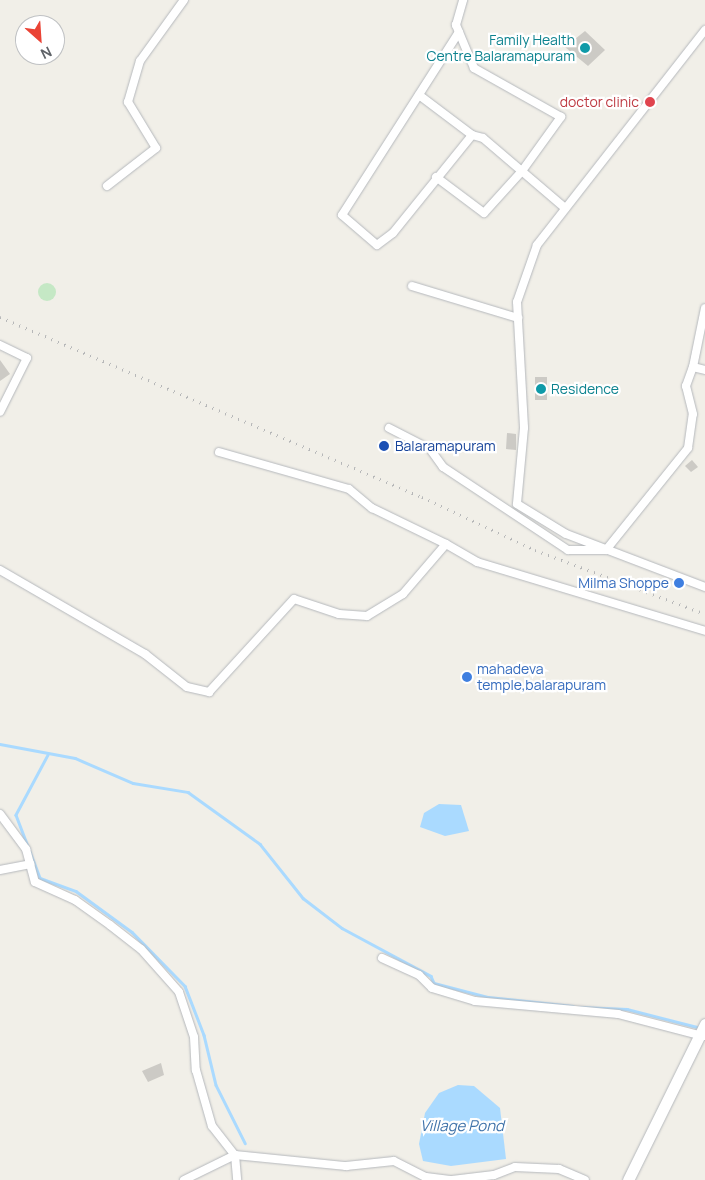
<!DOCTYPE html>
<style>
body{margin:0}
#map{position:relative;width:705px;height:1180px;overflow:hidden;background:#f1efe8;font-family:Manrope,sans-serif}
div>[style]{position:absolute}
.green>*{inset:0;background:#c5e8c5}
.round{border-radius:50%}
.water>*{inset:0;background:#aadaff}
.stream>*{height:2.5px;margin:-1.25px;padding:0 1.25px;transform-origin:1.25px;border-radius:1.25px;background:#aadaff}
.building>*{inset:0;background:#cccac5;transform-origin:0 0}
.roads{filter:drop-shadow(0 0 1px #b5b8bc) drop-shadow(0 0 1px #b5b8bc)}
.minor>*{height:8px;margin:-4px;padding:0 4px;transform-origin:4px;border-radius:4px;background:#fff}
.secondary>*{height:11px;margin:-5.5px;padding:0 5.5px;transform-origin:5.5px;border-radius:5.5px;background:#fff}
.rail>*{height:2.5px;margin-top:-1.25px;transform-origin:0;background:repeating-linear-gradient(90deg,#b6b7b8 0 1px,transparent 0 7px)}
.dots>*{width:14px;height:14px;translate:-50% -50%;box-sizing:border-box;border:2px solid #fff;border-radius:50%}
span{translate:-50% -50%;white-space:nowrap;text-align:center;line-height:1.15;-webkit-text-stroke:4.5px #fff;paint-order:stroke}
.culture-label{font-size:14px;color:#0d838f}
.right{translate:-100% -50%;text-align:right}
.left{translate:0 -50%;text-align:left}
.health-label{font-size:14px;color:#be3a42}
.transit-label{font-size:14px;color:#164399}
.shop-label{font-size:14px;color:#366cbe}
.water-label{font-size:15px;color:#4174aa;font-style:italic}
.north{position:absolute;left:15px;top:15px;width:50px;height:50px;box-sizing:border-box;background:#fff;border:1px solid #bfc1c3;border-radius:50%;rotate:154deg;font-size:14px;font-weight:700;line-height:20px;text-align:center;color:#5f6368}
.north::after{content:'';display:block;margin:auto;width:18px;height:22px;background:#ea4335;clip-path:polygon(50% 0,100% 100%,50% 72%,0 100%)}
</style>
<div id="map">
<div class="green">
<div class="round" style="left:38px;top:283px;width:18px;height:18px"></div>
</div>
<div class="water">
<div style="clip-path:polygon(439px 804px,461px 805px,469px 831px,445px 836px,420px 827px,424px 813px)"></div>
<div style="clip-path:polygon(458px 1085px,474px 1086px,500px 1108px,506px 1159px,451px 1166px,423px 1161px,419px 1144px,425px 1113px,439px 1093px)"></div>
</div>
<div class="stream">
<div style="left:0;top:744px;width:76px;rotate:10.6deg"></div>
<div style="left:75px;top:758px;width:63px;rotate:23.3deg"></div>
<div style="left:133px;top:783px;width:56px;rotate:9.3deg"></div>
<div style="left:188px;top:792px;width:89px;rotate:35.8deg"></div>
<div style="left:260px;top:844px;width:69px;rotate:51.5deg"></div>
<div style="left:303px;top:898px;width:49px;rotate:37.6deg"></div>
<div style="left:342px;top:928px;width:101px;rotate:28.3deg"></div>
<div style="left:431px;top:976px;width:8px;rotate:67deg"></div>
<div style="left:434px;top:983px;width:56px;rotate:14.5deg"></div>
<div style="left:488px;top:997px;width:85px;rotate:6deg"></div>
<div style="left:48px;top:755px;width:68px;rotate:118.1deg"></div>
<div style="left:16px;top:815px;width:67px;rotate:69.1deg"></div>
<div style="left:40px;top:878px;width:38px;rotate:20deg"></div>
<div style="left:76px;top:891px;width:69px;rotate:36.2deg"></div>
<div style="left:132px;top:932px;width:76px;rotate:45.5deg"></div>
<div style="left:185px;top:986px;width:53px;rotate:68.8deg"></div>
<div style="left:204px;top:1035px;width:51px;rotate:76.5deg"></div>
<div style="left:216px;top:1085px;width:65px;rotate:63.4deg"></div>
<div style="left:579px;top:1007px;width:48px;rotate:2.4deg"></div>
<div style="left:627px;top:1009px;width:72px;rotate:14.4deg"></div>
</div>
<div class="building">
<div style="clip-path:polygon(585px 31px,605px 50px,588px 66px,565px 47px)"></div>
<div style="clip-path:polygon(0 360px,10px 374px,0 381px)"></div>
<div style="left:547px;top:377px;width:23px;height:12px;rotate:90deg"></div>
<div style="clip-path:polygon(507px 433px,516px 434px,516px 450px,506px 449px)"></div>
<div style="clip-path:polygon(692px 460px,698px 467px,691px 472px,685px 466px)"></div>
<div style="clip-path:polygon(161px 1063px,164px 1075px,148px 1082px,142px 1071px)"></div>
</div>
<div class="roads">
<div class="minor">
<div style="left:705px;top:30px;width:273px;rotate:128deg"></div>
<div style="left:537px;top:245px;width:60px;rotate:109.3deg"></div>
<div style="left:517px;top:302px;width:126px;rotate:86.8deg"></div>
<div style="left:524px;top:428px;width:76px;rotate:95.3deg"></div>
<div style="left:517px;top:504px;width:57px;rotate:31.5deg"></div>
<div style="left:566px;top:534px;width:149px;rotate:20.9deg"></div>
<div style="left:459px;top:32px;width:217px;rotate:122.6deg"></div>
<div style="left:342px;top:215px;width:46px;rotate:40.6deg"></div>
<div style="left:377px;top:245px;width:20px;rotate:-37deg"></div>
<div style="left:393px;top:233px;width:126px;rotate:-51.1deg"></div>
<div style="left:472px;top:135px;width:11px;rotate:15deg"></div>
<div style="left:483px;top:138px;width:108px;rotate:40.5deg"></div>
<div style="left:419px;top:95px;width:66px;rotate:37deg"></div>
<div style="left:436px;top:177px;width:60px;rotate:36.9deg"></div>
<div style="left:484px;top:213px;width:57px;rotate:-47.9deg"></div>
<div style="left:522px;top:171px;width:67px;rotate:-54.2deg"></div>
<div style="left:561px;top:117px;width:100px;rotate:-150.6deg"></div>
<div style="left:474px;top:68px;width:47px;rotate:-112.7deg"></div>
<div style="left:456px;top:25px;width:26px;rotate:-74deg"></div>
<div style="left:107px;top:186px;width:62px;rotate:-37.8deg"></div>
<div style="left:156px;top:148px;width:54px;rotate:-121.3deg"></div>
<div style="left:128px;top:102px;width:43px;rotate:-73.7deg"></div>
<div style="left:140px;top:61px;width:75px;rotate:-54.2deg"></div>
<div style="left:412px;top:286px;width:111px;rotate:16.8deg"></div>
<div style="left:0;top:345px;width:30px;rotate:26deg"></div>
<div style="left:27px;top:358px;width:60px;rotate:116.6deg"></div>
<div style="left:693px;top:367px;width:60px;rotate:-78.5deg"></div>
<div style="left:389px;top:428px;width:46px;rotate:27.1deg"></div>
<div style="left:430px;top:449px;width:22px;rotate:54deg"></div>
<div style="left:443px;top:467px;width:150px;rotate:33.6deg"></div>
<div style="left:568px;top:550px;width:38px"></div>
<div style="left:606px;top:550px;width:131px;rotate:-51.2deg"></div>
<div style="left:688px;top:448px;width:34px;rotate:-82deg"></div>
<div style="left:693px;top:414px;width:29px;rotate:-104deg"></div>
<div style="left:686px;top:386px;width:20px;rotate:-70deg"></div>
<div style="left:693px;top:367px;width:12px;rotate:14deg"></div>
<div style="left:219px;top:452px;width:135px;rotate:15.9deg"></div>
<div style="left:349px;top:489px;width:30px;rotate:40deg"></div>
<div style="left:372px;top:508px;width:82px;rotate:25.9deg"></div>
<div style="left:0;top:570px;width:168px;rotate:30.1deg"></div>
<div style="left:145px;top:654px;width:53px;rotate:38.2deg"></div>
<div style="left:187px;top:687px;width:23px;rotate:13deg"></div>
<div style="left:209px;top:692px;width:126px;rotate:-47.6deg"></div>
<div style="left:294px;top:599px;width:47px;rotate:18.4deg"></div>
<div style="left:339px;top:614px;width:28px;rotate:4deg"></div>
<div style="left:367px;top:616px;width:42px;rotate:-31.4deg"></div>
<div style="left:403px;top:594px;width:66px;rotate:-49.3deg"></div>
<div style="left:446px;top:544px;width:36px;rotate:30deg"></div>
<div style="left:477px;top:562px;width:238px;rotate:16.8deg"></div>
<div style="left:0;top:814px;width:44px;rotate:53.4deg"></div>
<div style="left:26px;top:849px;width:34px;rotate:75deg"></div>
<div style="left:35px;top:882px;width:44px;rotate:24.2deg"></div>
<div style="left:75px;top:900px;width:43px;rotate:35.5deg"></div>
<div style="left:110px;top:925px;width:39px;rotate:38deg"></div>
<div style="left:141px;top:949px;width:57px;rotate:48.5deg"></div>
<div style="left:179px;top:992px;width:47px;rotate:71.6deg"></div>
<div style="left:194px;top:1037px;width:33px;rotate:87deg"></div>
<div style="left:196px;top:1070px;width:58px;rotate:74.1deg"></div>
<div style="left:212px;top:1126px;width:37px;rotate:52deg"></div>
<div style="left:235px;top:1155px;width:112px;rotate:5.7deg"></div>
<div style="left:346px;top:1166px;width:48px;rotate:-5.9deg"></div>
<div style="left:394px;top:1161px;width:36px;rotate:27deg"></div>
<div style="left:426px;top:1177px;width:26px;rotate:7deg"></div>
<div style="left:452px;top:1180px;width:42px;rotate:-6.8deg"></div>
<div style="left:494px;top:1175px;width:22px;rotate:-21deg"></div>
<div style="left:515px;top:1167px;width:44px;rotate:2.6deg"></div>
<div style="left:559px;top:1169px;width:28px;rotate:23deg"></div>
<div style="left:0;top:870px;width:31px;rotate:-11deg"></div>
<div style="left:382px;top:958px;width:41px;rotate:24.7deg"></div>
<div style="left:419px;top:975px;width:18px;rotate:45deg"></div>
<div style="left:432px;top:988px;width:45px;rotate:16.8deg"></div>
<div style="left:475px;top:1001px;width:144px;rotate:5.2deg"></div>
<div style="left:618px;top:1014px;width:88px;rotate:14.5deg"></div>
<div style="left:184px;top:1180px;width:57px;rotate:-26.1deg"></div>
<div style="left:235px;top:1155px;width:25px;rotate:85deg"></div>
</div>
<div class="secondary">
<div style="left:628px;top:1180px;width:174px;rotate:-63.7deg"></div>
</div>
</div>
<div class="rail">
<div style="left:0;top:317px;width:459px;rotate:23.1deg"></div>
<div style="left:422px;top:497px;width:125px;rotate:25.1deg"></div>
<div style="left:535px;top:550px;width:182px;rotate:20.6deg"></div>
</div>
<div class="dots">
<div style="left:585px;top:48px;background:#0f9aa8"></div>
<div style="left:650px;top:102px;background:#e0444e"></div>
<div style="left:541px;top:389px;background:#0f9aa8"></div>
<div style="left:384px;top:446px;background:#1a4fb4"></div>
<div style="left:679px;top:583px;background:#3f7fe0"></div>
<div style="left:467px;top:677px;background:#3f7fe0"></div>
</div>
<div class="culture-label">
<span class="right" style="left:575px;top:48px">Family Health<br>Centre Balaramapuram</span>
<span class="left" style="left:551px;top:389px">Residence</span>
</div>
<div class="health-label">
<span class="right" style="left:639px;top:102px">doctor clinic</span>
</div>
<div class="transit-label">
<span class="left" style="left:395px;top:446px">Balaramapuram</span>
</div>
<div class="shop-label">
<span class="right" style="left:669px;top:583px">Milma Shoppe</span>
<span class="left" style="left:477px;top:677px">mahadeva<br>temple,balarapuram</span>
</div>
<div class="water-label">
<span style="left:462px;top:1126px">Village Pond</span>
</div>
<div class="north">N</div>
</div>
